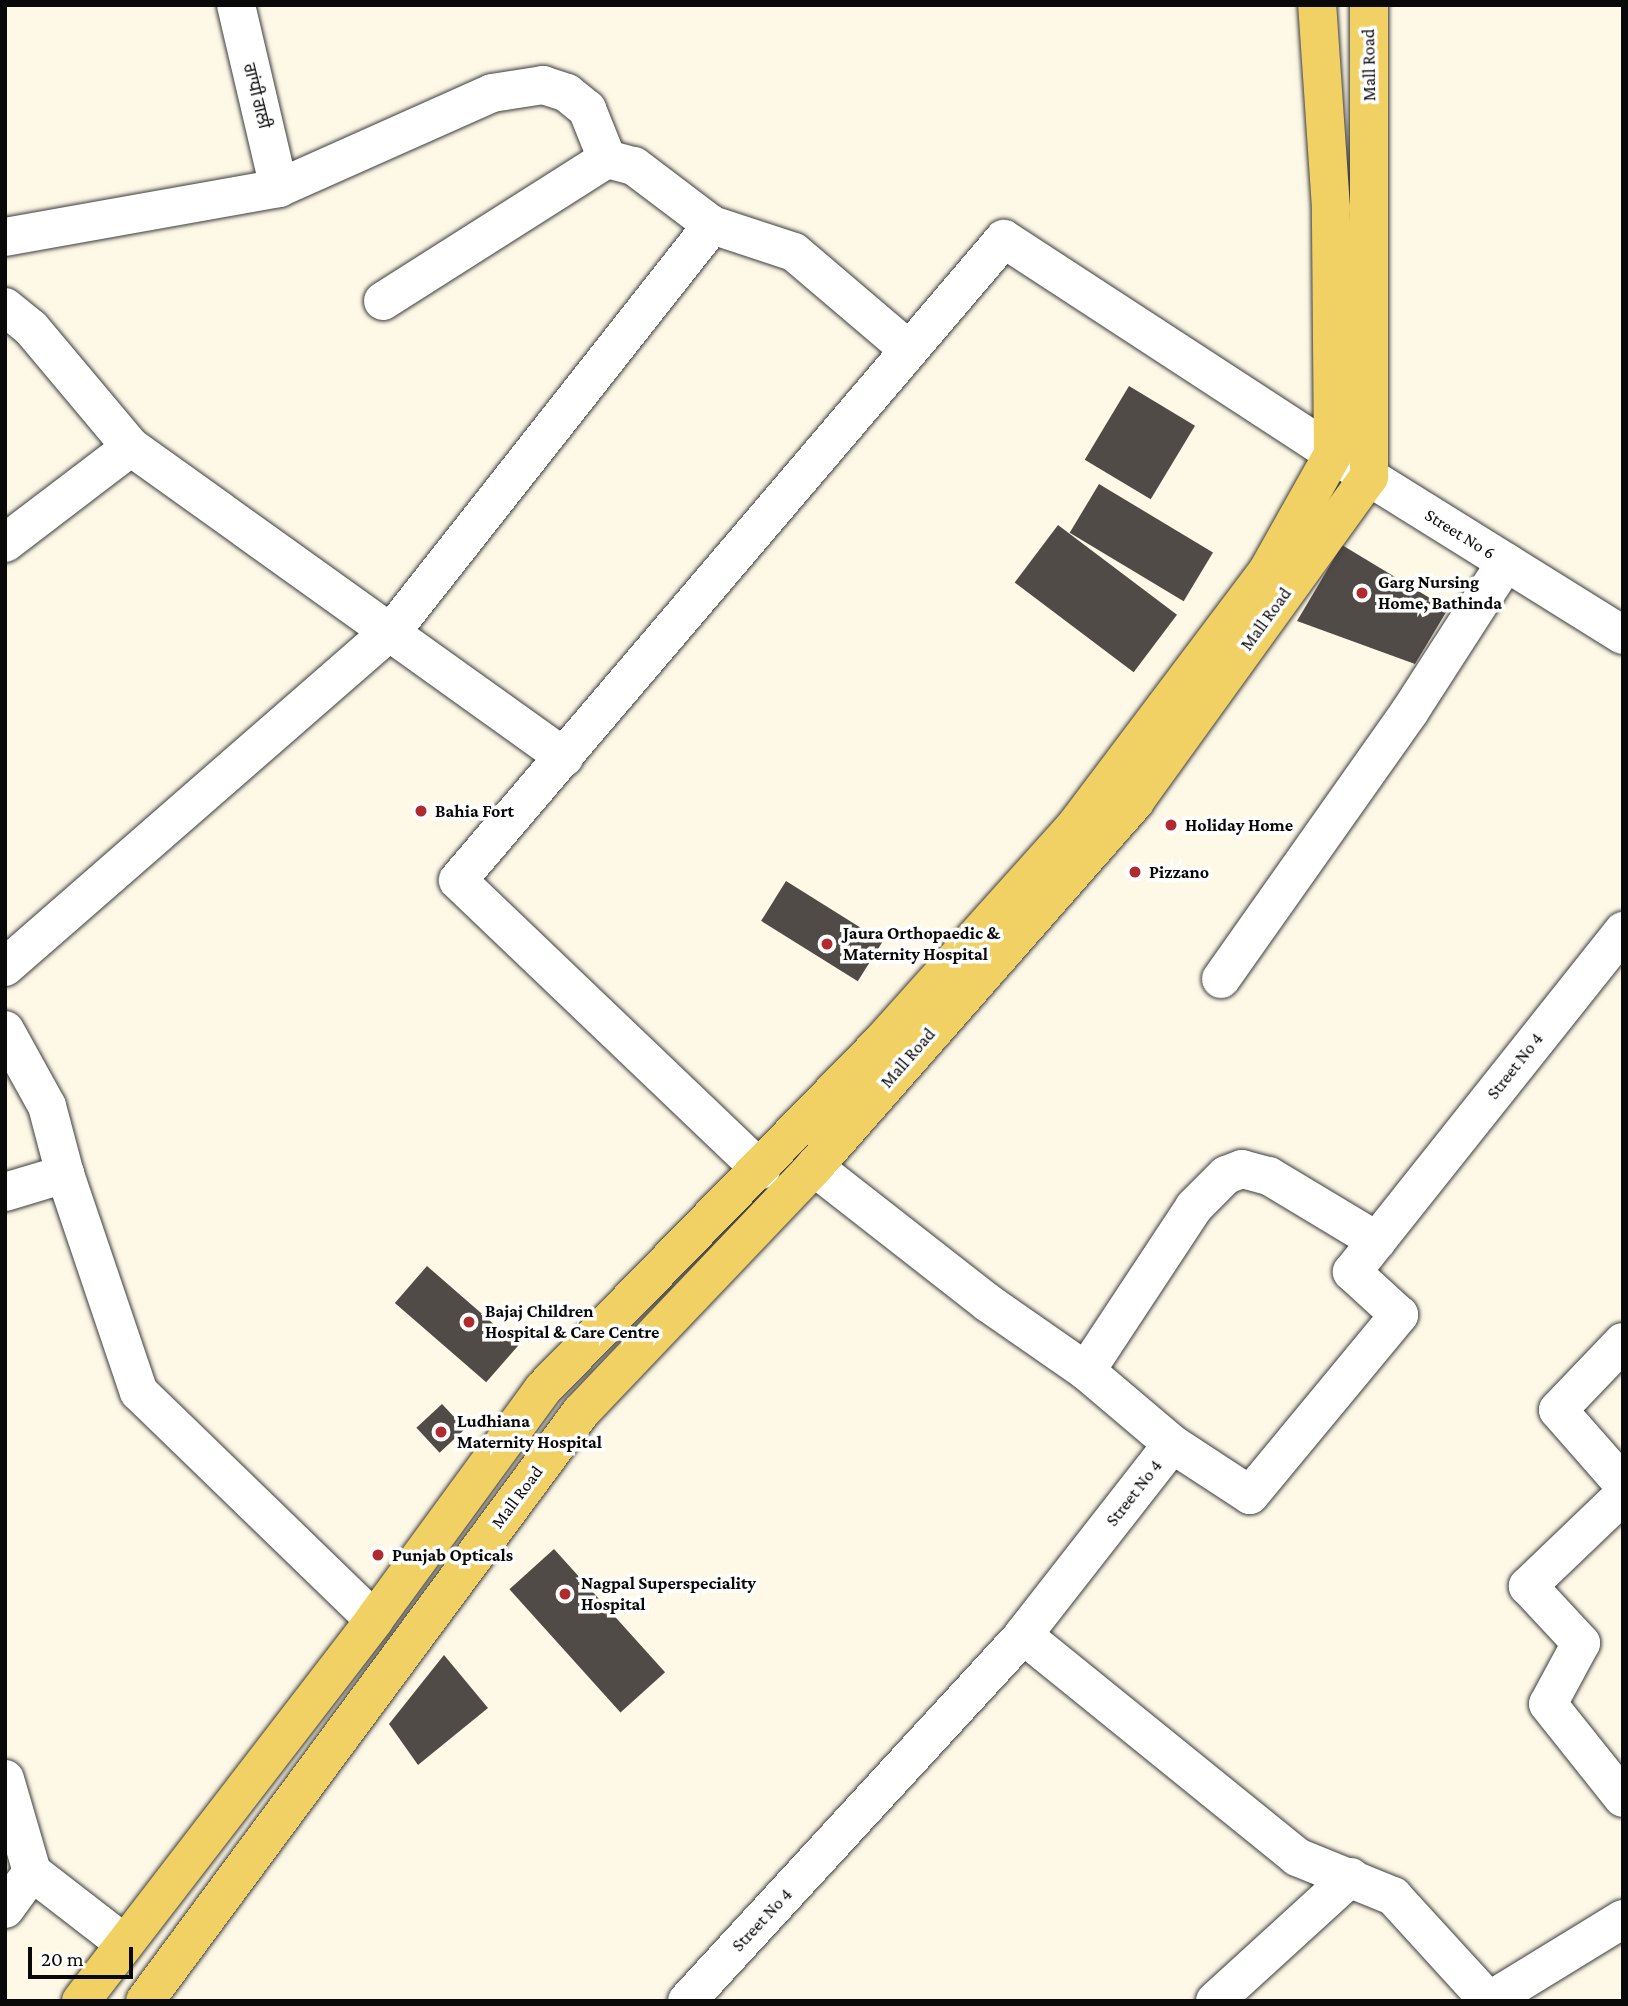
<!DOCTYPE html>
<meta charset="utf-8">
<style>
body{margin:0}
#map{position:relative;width:1628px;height:2006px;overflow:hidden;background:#fef9e7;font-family:"Crimson Pro","Noto Sans Gurmukhi",serif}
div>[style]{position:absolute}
.building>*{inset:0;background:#514b47;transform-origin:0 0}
.roads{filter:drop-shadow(0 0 2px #3c3c3c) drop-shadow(0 0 2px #3c3c3c)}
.minor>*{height:38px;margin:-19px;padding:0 19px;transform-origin:19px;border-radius:19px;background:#fff}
.major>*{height:38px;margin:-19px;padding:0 19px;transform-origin:19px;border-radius:19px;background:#f1d064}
.dots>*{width:19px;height:19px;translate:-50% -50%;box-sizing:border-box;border:4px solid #fff;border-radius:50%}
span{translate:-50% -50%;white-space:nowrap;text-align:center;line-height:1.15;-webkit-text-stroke:7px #fff;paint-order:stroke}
.street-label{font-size:18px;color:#090909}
.poi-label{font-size:18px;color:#090909;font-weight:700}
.left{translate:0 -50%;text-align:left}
.frame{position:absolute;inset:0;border:7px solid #090909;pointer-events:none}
.scale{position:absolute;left:28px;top:1947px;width:105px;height:32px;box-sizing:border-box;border:4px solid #090909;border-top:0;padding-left:9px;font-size:21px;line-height:24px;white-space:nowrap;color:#090909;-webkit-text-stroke:5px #fff;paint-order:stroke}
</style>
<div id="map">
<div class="building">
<div style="left:1129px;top:386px;width:77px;height:86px;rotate:31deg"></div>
<div style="left:1099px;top:484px;width:133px;height:57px;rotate:31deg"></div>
<div style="left:1058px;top:525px;width:149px;height:72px;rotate:37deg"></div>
<div style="clip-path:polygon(1342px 545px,1448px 609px,1415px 664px,1297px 621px)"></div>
<div style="left:786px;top:881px;width:114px;height:47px;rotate:32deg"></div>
<div style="left:427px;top:1266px;width:121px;height:49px;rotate:41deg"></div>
<div style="left:442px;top:1404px;width:34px;height:35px;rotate:47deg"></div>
<div style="left:554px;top:1549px;width:166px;height:60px;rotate:48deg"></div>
<div style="clip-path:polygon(444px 1655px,488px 1708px,418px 1765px,389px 1724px)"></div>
</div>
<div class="roads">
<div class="minor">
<div style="left:236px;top:5px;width:188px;rotate:76.8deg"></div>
<div style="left:5px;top:237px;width:278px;rotate:-10.1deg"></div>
<div style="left:279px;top:188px;width:233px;rotate:-24deg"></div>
<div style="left:492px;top:93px;width:52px;rotate:-8.9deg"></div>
<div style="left:543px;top:85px;width:25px;rotate:18deg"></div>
<div style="left:567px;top:93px;width:26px;rotate:39deg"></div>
<div style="left:587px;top:109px;width:54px;rotate:68.2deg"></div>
<div style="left:383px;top:301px;width:265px;rotate:-32.4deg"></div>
<div style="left:607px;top:159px;width:28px;rotate:15deg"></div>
<div style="left:634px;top:166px;width:98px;rotate:37.1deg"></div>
<div style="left:712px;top:225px;width:86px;rotate:18.2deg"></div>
<div style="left:794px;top:252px;width:151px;rotate:40.4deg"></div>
<div style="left:5px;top:307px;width:33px;rotate:39deg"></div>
<div style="left:31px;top:328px;width:155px;rotate:50deg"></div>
<div style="left:131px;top:447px;width:533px;rotate:35.6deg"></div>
<div style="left:5px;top:543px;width:158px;rotate:-37.3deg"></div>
<div style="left:5px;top:967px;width:519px;rotate:-41.09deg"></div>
<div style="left:396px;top:626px;width:511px;rotate:-51.76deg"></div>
<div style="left:1221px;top:979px;width:328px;rotate:-54.8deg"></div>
<div style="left:1410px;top:711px;width:177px;rotate:-57.2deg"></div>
<div style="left:5px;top:1030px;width:87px;rotate:61.1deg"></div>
<div style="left:47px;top:1106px;width:70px;rotate:75.2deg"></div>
<div style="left:814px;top:1167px;width:221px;rotate:38deg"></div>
<div style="left:988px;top:1303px;width:119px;rotate:34.8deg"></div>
<div style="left:1086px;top:1371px;width:113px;rotate:40.3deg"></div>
<div style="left:761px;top:1170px;width:419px;rotate:-136.3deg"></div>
<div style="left:458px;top:880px;width:842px;rotate:-49.58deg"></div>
<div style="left:1004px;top:239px;width:436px;rotate:33.1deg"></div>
<div style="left:1369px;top:477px;width:299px;rotate:31.9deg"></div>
<div style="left:5px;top:1192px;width:63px;rotate:-16.7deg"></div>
<div style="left:65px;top:1174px;width:230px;rotate:71.3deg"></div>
<div style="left:139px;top:1392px;width:327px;rotate:44.1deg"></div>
<div style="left:1623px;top:1342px;width:94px;rotate:133.7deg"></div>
<div style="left:1558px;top:1410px;width:98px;rotate:48.7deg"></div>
<div style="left:1086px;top:1371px;width:196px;rotate:-56.6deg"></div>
<div style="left:1194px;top:1207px;width:45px;rotate:-45deg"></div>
<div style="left:1226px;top:1175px;width:17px;rotate:-21deg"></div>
<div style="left:1242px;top:1169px;width:28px;rotate:15deg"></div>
<div style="left:1269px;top:1176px;width:126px;rotate:31deg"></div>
<div style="left:1623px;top:1495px;width:132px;rotate:136.2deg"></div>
<div style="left:1528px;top:1586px;width:78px;rotate:47.1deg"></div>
<div style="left:1581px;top:1643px;width:69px;rotate:118.4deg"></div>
<div style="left:1548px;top:1704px;width:120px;rotate:51.4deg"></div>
<div style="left:1023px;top:1635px;width:353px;rotate:39deg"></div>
<div style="left:1297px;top:1857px;width:104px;rotate:22.1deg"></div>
<div style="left:1393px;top:1896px;width:142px;rotate:47.6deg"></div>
<div style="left:1489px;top:2001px;width:157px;rotate:-31.5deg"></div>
<div style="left:5px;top:1779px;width:97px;rotate:73.8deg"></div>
<div style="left:32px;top:1872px;width:116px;rotate:37.7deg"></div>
<div style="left:5px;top:1909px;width:46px;rotate:-53.9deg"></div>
<div style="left:687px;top:2001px;width:497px;rotate:-47.4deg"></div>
<div style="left:1023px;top:1635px;width:242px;rotate:-52deg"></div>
<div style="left:1172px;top:1444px;width:93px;rotate:33.2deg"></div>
<div style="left:1250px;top:1495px;width:234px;rotate:-50.4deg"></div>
<div style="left:1399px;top:1315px;width:64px;rotate:-137.5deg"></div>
<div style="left:1352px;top:1272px;width:436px;rotate:-51.5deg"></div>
<div style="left:1215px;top:2001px;width:184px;rotate:-42.4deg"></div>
</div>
<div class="major">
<div style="left:81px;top:2001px;width:481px;rotate:-52.4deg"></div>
<div style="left:374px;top:1620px;width:286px;rotate:-53.8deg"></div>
<div style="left:543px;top:1389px;width:491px;rotate:-45.7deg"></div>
<div style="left:886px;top:1037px;width:285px;rotate:-48.1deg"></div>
<div style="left:1076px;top:825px;width:319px;rotate:-53deg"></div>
<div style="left:1268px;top:570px;width:133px;rotate:-60.7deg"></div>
<div style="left:1333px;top:454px;width:246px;rotate:-90.5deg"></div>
<div style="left:1331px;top:208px;width:203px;rotate:-93.9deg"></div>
<div style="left:145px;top:2001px;width:733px;rotate:-53.49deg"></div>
<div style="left:581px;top:1412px;width:338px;rotate:-46.4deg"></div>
<div style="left:814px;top:1167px;width:487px;rotate:-48.7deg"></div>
<div style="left:1135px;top:801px;width:400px;rotate:-54.2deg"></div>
<div style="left:1369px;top:477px;width:472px;rotate:-90deg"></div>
</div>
</div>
<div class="dots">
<div style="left:1362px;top:593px;background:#b02b30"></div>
<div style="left:421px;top:811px;background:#b02b30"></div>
<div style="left:1171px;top:825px;background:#b02b30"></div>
<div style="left:1135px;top:872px;background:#b02b30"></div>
<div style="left:827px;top:944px;background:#b02b30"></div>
<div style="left:469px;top:1322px;background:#b02b30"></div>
<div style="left:441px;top:1432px;background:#b02b30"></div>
<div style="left:378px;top:1555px;background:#b02b30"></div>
<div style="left:565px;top:1594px;background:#b02b30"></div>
</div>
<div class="street-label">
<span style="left:1369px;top:65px;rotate:-91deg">Mall Road</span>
<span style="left:257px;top:96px;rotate:76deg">ਗਾਂਧੀ ਗਲੀ</span>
<span style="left:1460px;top:534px;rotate:32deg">Street No 6</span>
<span style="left:1266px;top:619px;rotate:-54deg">Mall Road</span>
<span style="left:908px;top:1058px;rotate:-49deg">Mall Road</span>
<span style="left:1515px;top:1066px;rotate:-52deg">Street No 4</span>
<span style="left:1134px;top:1493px;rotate:-52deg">Street No 4</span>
<span style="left:517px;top:1497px;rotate:-53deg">Mall Road</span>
<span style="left:762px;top:1920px;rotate:-47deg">Street No 4</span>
</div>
<div class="poi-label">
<span class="left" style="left:1378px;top:593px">Garg Nursing<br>Home, Bathinda</span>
<span class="left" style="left:435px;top:811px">Bahia Fort</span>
<span class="left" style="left:1185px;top:825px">Holiday Home</span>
<span class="left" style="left:1149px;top:872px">Pizzano</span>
<span class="left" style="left:843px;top:944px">Jaura Orthopaedic &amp;<br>Maternity Hospital</span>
<span class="left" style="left:485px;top:1322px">Bajaj Children<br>Hospital &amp; Care Centre</span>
<span class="left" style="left:457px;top:1432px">Ludhiana<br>Maternity Hospital</span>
<span class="left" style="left:392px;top:1555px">Punjab Opticals</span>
<span class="left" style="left:581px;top:1594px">Nagpal Superspeciality<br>Hospital</span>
</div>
<div class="frame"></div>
<div class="scale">20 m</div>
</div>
